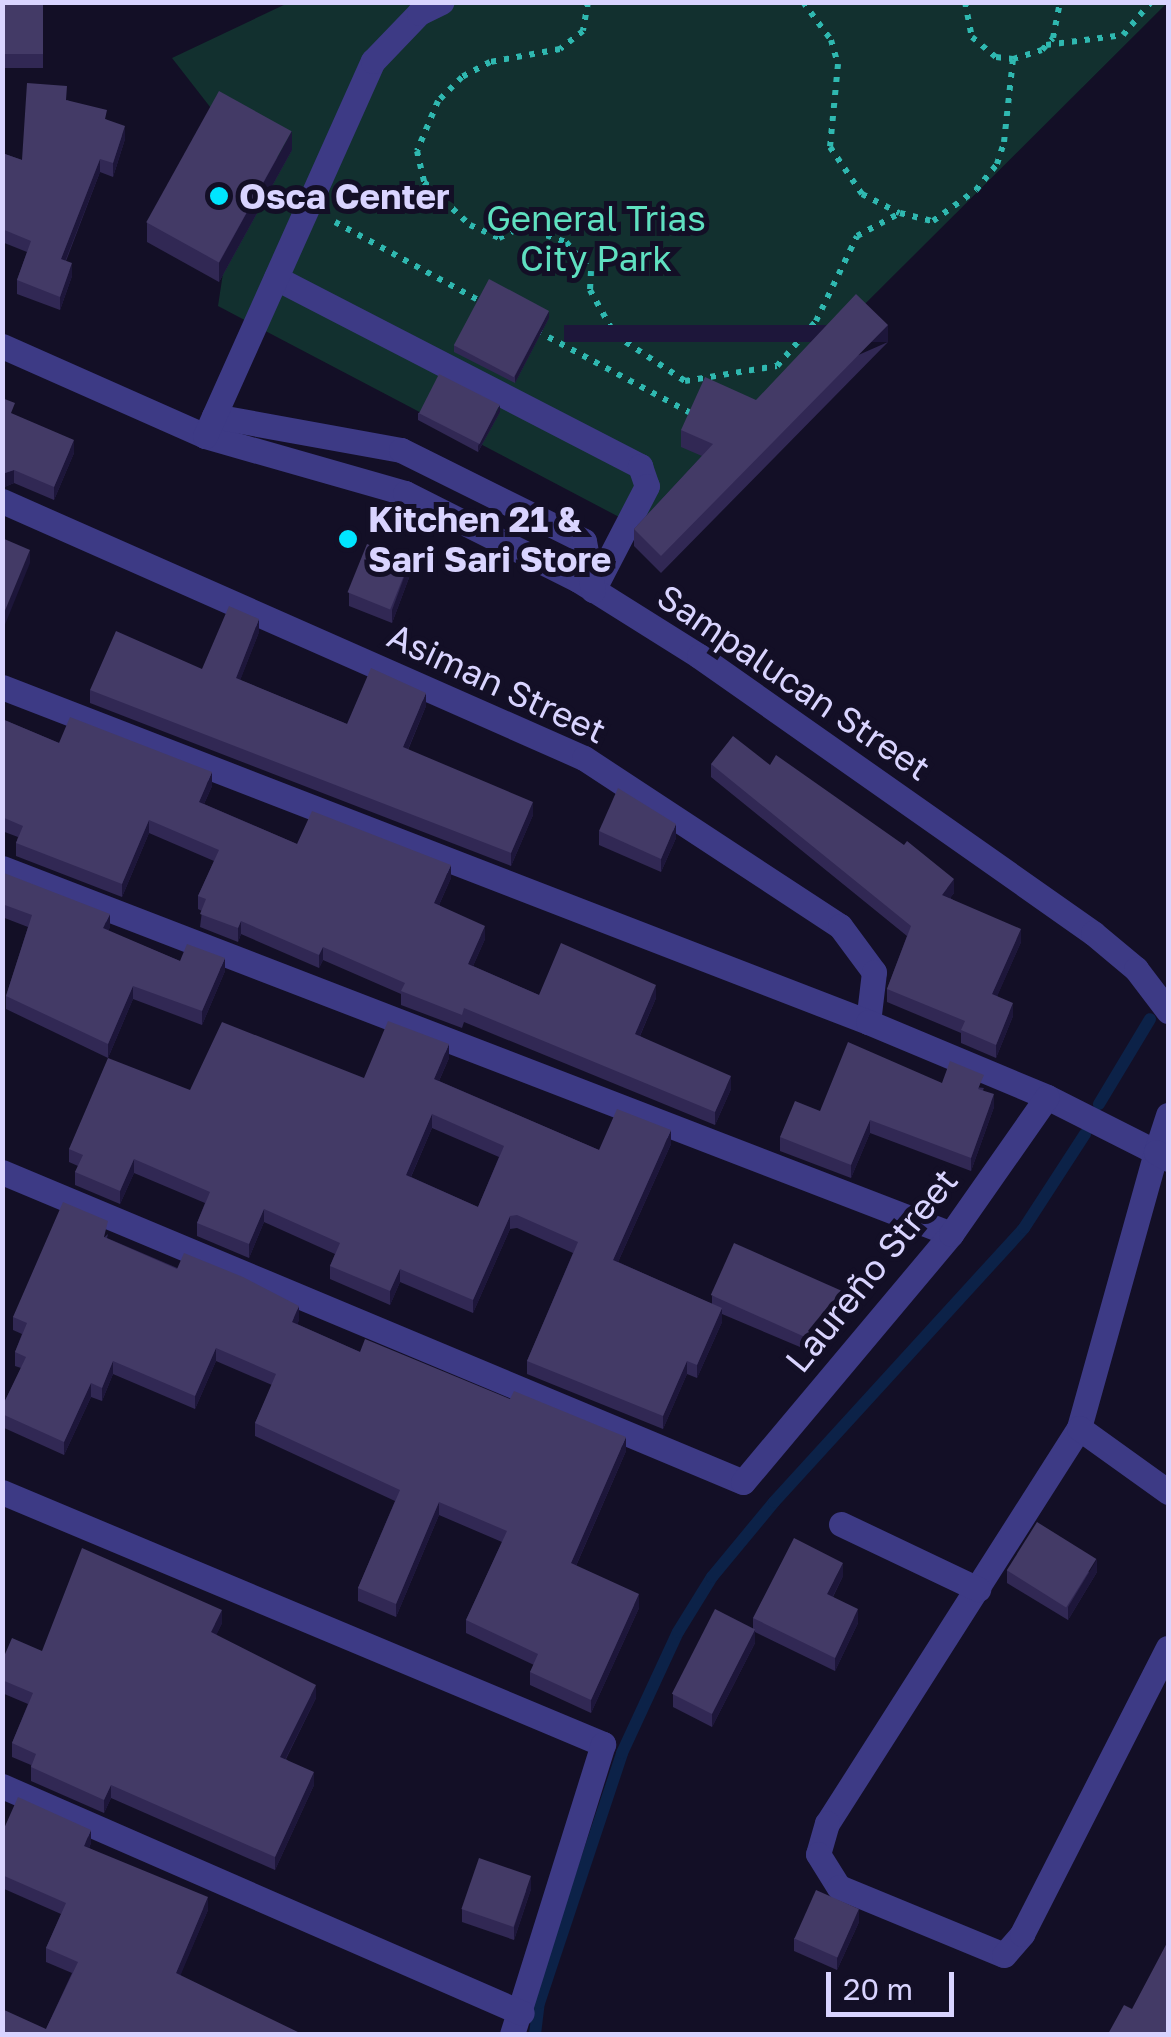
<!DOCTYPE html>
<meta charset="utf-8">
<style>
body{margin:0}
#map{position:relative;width:1171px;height:2037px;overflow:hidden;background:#130f26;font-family:"Golos Text",sans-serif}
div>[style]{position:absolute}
.green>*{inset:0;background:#12302f}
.stream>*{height:12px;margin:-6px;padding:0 6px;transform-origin:6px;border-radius:6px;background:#0c2248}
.path>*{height:6px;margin-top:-3px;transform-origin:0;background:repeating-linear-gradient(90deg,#2fb8b0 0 5px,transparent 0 13px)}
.minor>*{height:25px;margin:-12.5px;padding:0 12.5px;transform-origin:12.5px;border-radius:12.5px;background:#3d3a85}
.wall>*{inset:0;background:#312854;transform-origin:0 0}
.shaded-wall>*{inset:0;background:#1d163a;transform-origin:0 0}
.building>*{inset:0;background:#433a66;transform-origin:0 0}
.dots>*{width:28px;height:28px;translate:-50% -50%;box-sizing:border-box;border:5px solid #130f26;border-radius:50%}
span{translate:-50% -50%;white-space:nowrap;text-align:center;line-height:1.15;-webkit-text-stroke:10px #130f26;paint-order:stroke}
.poi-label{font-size:35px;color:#d9d4ff;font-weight:700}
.left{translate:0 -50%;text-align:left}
.park-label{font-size:35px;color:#5fe0c0}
.street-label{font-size:35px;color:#d9d4ff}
.frame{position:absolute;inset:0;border:5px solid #d9d4ff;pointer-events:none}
.scale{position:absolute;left:826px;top:1972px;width:128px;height:45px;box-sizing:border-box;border:5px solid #d9d4ff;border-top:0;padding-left:12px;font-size:30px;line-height:35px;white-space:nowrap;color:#d9d4ff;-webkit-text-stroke:8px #130f26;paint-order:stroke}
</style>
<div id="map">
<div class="green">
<div style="clip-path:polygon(288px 3px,1167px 3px,640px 528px,218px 306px,242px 148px,172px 58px)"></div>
</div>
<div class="stream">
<div style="left:1099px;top:1104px;width:99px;rotate:-59deg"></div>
<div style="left:535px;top:2034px;width:31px;rotate:-83deg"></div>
<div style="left:539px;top:2003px;width:263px;rotate:-71.6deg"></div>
<div style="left:622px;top:1753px;width:133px;rotate:-65.2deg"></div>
<div style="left:678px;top:1632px;width:65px;rotate:-58.3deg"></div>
<div style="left:712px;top:1577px;width:97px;rotate:-50.4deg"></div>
<div style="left:774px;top:1502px;width:371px;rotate:-47.6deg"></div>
<div style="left:1024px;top:1228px;width:112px;rotate:-57deg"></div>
</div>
<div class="path">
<div style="left:588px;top:2px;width:29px;rotate:100deg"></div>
<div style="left:583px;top:31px;width:29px;rotate:142deg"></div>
<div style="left:560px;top:49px;width:71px;rotate:169.5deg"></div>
<div style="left:490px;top:62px;width:32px;rotate:152deg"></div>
<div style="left:462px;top:77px;width:34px;rotate:135deg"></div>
<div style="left:438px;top:101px;width:54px;rotate:112.8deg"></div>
<div style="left:417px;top:151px;width:32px;rotate:77deg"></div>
<div style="left:424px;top:182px;width:63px;rotate:43.1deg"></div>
<div style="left:470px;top:225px;width:32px;rotate:24deg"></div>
<div style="left:499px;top:238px;width:25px;rotate:-26deg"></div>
<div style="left:522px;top:227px;width:46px;rotate:18.8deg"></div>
<div style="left:566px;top:242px;width:38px;rotate:49deg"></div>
<div style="left:591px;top:271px;width:19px;rotate:93deg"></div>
<div style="left:590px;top:290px;width:51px;rotate:60.9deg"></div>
<div style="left:615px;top:335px;width:84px;rotate:33.3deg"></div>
<div style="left:685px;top:381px;width:93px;rotate:-9.3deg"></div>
<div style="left:777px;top:366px;width:60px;rotate:-49.1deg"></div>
<div style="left:816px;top:321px;width:94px;rotate:-64.2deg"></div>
<div style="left:857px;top:236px;width:49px;rotate:-28.1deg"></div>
<div style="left:900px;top:213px;width:34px;rotate:14deg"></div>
<div style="left:933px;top:221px;width:53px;rotate:-35.8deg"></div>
<div style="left:976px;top:190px;width:33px;rotate:-51deg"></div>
<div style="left:997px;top:164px;width:23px;rotate:-72deg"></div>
<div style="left:1004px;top:142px;width:83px;rotate:-83.8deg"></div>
<div style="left:803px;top:2px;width:47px;rotate:53.6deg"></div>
<div style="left:831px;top:40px;width:25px;rotate:74deg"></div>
<div style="left:838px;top:64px;width:83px;rotate:95.5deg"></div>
<div style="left:830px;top:147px;width:57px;rotate:55.8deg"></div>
<div style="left:862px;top:194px;width:42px;rotate:27.2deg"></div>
<div style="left:965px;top:2px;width:36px;rotate:79deg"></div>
<div style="left:972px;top:37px;width:31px;rotate:40deg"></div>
<div style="left:996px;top:57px;width:17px;rotate:7deg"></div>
<div style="left:1013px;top:59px;width:30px;rotate:-17deg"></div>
<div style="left:1042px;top:50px;width:16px;rotate:-47deg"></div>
<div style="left:1053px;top:38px;width:37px;rotate:-79deg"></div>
<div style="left:1046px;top:45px;width:78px;rotate:-7.4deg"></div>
<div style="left:1123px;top:35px;width:43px;rotate:-49.7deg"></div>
<div style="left:335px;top:222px;width:167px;rotate:28.6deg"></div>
<div style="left:537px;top:331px;width:178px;rotate:28.1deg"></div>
</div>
<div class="minor">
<div style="left:276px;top:278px;width:410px;rotate:27.3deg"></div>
<div style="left:640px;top:466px;width:21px;rotate:71deg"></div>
<div style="left:647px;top:486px;width:117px;rotate:117.4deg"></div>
<div style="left:2px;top:346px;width:222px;rotate:23.9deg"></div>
<div style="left:205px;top:436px;width:208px;rotate:15.9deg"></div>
<div style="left:405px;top:493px;width:194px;rotate:26.7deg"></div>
<div style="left:578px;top:580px;width:143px;rotate:32.1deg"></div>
<div style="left:699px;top:656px;width:482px;rotate:35.1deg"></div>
<div style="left:1093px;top:933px;width:56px;rotate:39.9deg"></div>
<div style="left:1136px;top:969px;width:53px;rotate:52.7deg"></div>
<div style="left:214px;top:416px;width:190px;rotate:10.3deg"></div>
<div style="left:401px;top:450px;width:204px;rotate:26.4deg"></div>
<div style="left:584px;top:541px;width:50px;rotate:79.6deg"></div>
<div style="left:205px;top:436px;width:411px;rotate:-65.9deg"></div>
<div style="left:373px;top:61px;width:66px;rotate:-46.2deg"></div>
<div style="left:419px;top:13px;width:25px;rotate:-26deg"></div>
<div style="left:2px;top:501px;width:636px;rotate:23.83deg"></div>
<div style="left:584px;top:758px;width:306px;rotate:33.3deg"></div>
<div style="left:840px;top:926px;width:57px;rotate:53.5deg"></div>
<div style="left:874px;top:972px;width:50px;rotate:96.8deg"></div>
<div style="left:2px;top:687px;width:929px;rotate:21.15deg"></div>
<div style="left:868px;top:1022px;width:194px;rotate:22.7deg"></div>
<div style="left:1047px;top:1097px;width:122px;rotate:26.8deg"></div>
<div style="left:1156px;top:1152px;width:287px;rotate:105.6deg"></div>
<div style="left:1079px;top:1428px;width:469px;rotate:122.5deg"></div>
<div style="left:827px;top:1823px;width:32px;rotate:106deg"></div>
<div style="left:818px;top:1854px;width:39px;rotate:58deg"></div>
<div style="left:839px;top:1887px;width:178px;rotate:22.4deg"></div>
<div style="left:1004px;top:1955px;width:28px;rotate:-49deg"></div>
<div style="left:1022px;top:1934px;width:321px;rotate:-63deg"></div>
<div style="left:2px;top:868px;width:1017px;rotate:21.09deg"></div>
<div style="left:1168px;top:1115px;width:39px;rotate:108deg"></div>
<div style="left:1156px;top:1152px;width:14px;rotate:30deg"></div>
<div style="left:2px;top:1172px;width:803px;rotate:22.7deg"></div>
<div style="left:743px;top:1482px;width:324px;rotate:-50deg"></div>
<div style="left:951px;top:1234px;width:167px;rotate:-55deg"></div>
<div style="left:1079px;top:1428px;width:110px;rotate:35.7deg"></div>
<div style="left:2px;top:1492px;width:652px;rotate:22.75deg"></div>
<div style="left:603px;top:1744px;width:304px;rotate:107.4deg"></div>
<div style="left:841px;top:1524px;width:152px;rotate:25.4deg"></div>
<div style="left:2px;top:1786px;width:567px;rotate:23.58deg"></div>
</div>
<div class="wall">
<div style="left:2px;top:2px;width:41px;height:66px"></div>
<div style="clip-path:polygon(67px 100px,107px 120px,125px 139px,113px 177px,100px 172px,66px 261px,72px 276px,60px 310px,17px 294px,17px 280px,27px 252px,2px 242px,2px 153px,22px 160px)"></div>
<div style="clip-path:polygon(292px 150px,219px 282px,147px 242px,147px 223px)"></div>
<div style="clip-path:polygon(549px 318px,515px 383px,454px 352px,454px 345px)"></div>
<div style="clip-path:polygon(888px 342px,661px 573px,634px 546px,634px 529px,702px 456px,681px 447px,681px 430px,756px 400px)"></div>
<div style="clip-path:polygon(500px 412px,478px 452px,418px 420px,418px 413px)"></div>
<div style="clip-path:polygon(15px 415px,74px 453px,54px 500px,14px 483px,2px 488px)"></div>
<div style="clip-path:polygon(410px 575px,392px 623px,349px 606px,349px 593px)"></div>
<div style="clip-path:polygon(259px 632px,240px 680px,347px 724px,426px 706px,408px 750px,533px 815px,511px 866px,90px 703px,90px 690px,202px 669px)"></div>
<div style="clip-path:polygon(2px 719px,59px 743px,212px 786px,204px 804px,297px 844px,451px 878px,439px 905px,485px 939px,473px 966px,539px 995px,656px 998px,640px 1036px,731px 1089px,715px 1125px,464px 1022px,462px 1028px,401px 1005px,401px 994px,323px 960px,319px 968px,241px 934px,238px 942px,200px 927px,202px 911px,198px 909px,198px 896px,214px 861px,149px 833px,122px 897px,16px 856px,16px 843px,18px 837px,2px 831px)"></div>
<div style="clip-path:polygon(711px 764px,770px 765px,954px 893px,950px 898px,1021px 942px,997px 996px,1013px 1016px,996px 1058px,961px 1043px,961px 1033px,887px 1002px,887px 989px,907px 936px,711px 777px)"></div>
<div style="clip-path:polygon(599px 831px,676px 838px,661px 872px,599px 845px)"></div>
<div style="clip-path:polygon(2px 878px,110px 927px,108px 931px,180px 961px,225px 971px,202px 1025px,133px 999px,108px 1058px,6px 1009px,6px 996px,28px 927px,2px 917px)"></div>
<div style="clip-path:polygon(evenodd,449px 1058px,439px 1081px,599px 1150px,671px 1144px,618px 1262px,712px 1304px,712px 1296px,841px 1303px,819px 1355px,722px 1314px,722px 1322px,697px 1378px,687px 1374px,663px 1429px,527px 1374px,527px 1361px,573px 1253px,517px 1228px,510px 1229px,473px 1313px,400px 1282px,390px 1305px,330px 1279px,330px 1266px,335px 1254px,264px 1222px,249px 1258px,197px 1236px,197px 1223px,205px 1203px,134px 1173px,120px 1204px,75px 1185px,75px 1172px,78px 1166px,69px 1162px,69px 1149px,190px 1090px,364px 1078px,449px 1058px,432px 1128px,499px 1157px,478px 1207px,411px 1177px,432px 1128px)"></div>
<div style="clip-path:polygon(942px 1083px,984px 1088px,983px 1090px,994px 1107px,971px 1171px,870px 1133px,851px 1178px,780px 1151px,780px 1137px,820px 1111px)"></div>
<div style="clip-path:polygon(108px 1234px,107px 1238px,299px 1320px,297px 1324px,360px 1352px,626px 1451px,576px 1566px,639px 1608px,591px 1713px,530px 1685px,530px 1672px,534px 1665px,466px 1633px,466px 1620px,502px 1542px,439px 1515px,396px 1617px,358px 1601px,358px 1588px,395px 1501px,255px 1436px,255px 1423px,272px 1385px,216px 1361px,195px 1409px,113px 1374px,102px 1401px,91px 1397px,64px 1455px,2px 1427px,2px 1407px,21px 1368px,15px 1366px,15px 1352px,22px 1334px,13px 1330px,13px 1317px)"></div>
<div style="clip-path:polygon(1007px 1570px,1097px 1572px,1068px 1620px,1007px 1583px)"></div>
<div style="clip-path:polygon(843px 1576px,833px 1597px,858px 1623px,835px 1671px,755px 1632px,755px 1643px,712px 1727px,673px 1707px,673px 1694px,753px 1629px,753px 1618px)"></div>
<div style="clip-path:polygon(222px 1623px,216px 1635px,316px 1698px,286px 1759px,314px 1785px,275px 1870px,111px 1798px,104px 1813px,31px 1781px,31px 1765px,12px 1757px,12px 1743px,28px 1704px,2px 1693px,2px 1661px,42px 1651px)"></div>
<div style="clip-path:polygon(2px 1833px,91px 1843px,89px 1848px,208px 1910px,180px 1975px,46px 2029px,72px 1973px,46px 1962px,46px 1948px,61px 1914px,2px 1888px)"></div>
<div style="clip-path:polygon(531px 1889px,514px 1940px,462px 1922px,462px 1909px)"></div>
<div style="clip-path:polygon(859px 1922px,837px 1970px,794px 1951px,794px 1938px)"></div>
</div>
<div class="shaded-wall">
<div style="clip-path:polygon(125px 126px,125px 139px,113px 177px,113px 163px)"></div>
<div style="clip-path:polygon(292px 131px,292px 150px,219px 282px,219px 263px)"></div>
<div style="clip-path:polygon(100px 159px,100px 172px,61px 272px,61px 259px)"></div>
<div style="clip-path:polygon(72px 263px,72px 276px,60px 310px,60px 297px)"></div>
<div style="clip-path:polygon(549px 311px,549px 318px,515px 383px,515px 376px)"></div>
<div style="left:888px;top:325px;width:17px;height:324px;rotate:90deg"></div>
<div style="clip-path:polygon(500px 405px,500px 412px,478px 452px,478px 446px)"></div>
<div style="clip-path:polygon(74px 440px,74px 453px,54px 500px,54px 487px)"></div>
<div style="clip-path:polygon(14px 470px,14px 483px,2px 488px,2px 474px)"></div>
<div style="clip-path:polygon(30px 550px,30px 563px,2px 632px,2px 618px)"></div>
<div style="clip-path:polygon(410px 561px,410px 575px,392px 623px,392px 610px)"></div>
<div style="clip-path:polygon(259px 619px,259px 632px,236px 691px,236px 678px)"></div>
<div style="clip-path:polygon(426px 693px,426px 706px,403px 761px,403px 747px)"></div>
<div style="clip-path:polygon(212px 772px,212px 786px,199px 815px,199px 802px)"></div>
<div style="clip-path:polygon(533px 802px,533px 815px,511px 866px,511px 853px)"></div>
<div style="clip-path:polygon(149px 820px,149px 833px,122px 897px,122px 884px)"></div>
<div style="clip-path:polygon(676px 824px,676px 838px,661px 872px,661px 859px)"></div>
<div style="clip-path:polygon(451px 865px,451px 878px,434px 916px,434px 903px)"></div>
<div style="clip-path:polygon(954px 879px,954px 893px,942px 908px,942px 895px)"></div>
<div style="clip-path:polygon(110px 914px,110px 927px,103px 942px,103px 928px)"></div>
<div style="clip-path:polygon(241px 921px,241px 934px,238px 942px,238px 928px)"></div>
<div style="clip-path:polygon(485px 926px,485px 939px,468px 977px,468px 964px)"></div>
<div style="clip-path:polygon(1021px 929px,1021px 942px,992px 1008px,992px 994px)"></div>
<div style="clip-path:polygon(323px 947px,323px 960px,319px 968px,319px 955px)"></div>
<div style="clip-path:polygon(225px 958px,225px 971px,202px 1025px,202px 1011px)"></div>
<div style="clip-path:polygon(656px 985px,656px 998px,635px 1047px,635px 1034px)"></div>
<div style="clip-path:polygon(133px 986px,133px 999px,108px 1058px,108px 1044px)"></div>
<div style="clip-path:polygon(1013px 1003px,1013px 1016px,996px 1058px,996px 1045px)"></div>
<div style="clip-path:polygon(449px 1044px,449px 1058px,434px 1092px,434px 1079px)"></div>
<div style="clip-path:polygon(731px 1076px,731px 1089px,715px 1125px,715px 1112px)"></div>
<div style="clip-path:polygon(994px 1094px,994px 1107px,971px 1171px,971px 1158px)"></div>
<div style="clip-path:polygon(432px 1114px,432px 1128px,406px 1188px,406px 1175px)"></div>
<div style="clip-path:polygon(870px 1120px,870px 1133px,851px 1178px,851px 1165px)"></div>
<div style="clip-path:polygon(671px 1130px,671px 1144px,613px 1273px,613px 1260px)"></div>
<div style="clip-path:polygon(134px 1159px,134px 1173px,120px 1204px,120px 1191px)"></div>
<div style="clip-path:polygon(264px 1209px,264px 1222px,249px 1258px,249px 1244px)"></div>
<div style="clip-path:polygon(510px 1216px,510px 1229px,473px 1313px,473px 1300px)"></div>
<div style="clip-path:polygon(400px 1269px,400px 1282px,390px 1305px,390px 1291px)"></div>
<div style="clip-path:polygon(841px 1290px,841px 1303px,819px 1355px,819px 1342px)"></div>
<div style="clip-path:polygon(299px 1306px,299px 1320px,292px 1336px,292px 1322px)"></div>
<div style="clip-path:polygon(722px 1308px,722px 1322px,697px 1378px,697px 1365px)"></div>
<div style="clip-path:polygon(216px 1348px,216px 1361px,195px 1409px,195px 1396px)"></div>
<div style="clip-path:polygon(113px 1361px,113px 1374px,102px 1401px,102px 1388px)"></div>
<div style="clip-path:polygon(687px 1361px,687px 1374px,663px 1429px,663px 1416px)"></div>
<div style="clip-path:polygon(91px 1383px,91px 1397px,64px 1455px,64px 1442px)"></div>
<div style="clip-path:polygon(626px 1437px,626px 1451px,571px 1577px,571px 1563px)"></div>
<div style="clip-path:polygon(439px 1502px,439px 1515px,396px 1617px,396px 1604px)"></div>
<div style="clip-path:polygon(1097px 1559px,1097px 1572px,1068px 1620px,1068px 1607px)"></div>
<div style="clip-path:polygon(843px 1563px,843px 1576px,827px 1608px,827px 1594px)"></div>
<div style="clip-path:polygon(639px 1594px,639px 1608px,591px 1713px,591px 1700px)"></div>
<div style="clip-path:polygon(858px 1609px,858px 1623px,835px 1671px,835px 1658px)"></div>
<div style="clip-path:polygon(222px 1610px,222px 1623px,211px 1646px,211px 1632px)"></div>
<div style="clip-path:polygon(755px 1629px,755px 1643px,712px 1727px,712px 1714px)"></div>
<div style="clip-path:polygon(316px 1685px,316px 1698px,280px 1770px,280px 1757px)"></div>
<div style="clip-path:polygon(314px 1772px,314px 1785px,275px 1870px,275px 1857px)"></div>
<div style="clip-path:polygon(111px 1785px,111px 1798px,104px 1813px,104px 1800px)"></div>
<div style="clip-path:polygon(91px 1830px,91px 1843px,84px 1859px,84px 1846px)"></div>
<div style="clip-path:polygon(531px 1876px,531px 1889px,514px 1940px,514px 1927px)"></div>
<div style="clip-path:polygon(208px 1897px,208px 1910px,176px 1986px,176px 1973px)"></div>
<div style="clip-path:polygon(859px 1909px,859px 1922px,837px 1970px,837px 1957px)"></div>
</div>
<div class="building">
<div style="left:2px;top:2px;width:41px;height:52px"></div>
<div style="clip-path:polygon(27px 83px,67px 86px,66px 100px,107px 110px,105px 119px,125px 126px,113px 163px,100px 159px,61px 259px,72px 263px,60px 297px,17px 280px,31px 241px,2px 229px,2px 153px,22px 160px)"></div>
<div style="left:219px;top:91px;width:83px;height:150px;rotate:29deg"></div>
<div style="left:489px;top:279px;width:68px;height:75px;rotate:28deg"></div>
<div style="clip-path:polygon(856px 294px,888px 325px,661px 556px,634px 529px,713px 444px,681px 430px,705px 377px,756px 400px)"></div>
<div style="left:439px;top:374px;width:68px;height:44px;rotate:27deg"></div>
<div style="clip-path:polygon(2px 398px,15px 403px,11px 413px,74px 440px,54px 487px,14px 470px,2px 474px)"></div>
<div style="clip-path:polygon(2px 538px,30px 550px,2px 618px)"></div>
<div style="left:367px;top:544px;width:46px;height:52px;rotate:22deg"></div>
<div style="clip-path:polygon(229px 606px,259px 619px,236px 678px,347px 724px,371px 668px,426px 693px,403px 747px,533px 802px,511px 853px,90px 690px,116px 631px,202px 669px)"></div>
<div style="clip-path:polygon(70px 717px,212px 772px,199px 802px,297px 844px,312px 811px,451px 865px,434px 903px,485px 926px,468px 964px,539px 995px,561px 943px,656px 985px,635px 1034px,731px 1076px,715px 1112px,464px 1008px,462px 1015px,401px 991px,405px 983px,323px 947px,319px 955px,241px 921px,238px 928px,200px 914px,206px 899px,198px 896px,219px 850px,149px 820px,122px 884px,16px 843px,23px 826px,2px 817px,2px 719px,59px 743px)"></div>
<div style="clip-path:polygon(733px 736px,770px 765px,776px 755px,904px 845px,907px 841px,954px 879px,942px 895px,1021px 929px,992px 994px,1013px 1003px,996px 1045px,961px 1030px,965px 1021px,887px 989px,911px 926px,711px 764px)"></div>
<div style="clip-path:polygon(618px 788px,676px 824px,661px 859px,599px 831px)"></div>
<div style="clip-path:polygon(4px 873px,110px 914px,103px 928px,180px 961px,187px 944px,225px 958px,202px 1011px,133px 986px,108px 1044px,6px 996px,32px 915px,2px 904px,2px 878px)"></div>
<div style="clip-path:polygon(evenodd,388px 1021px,449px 1044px,434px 1079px,599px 1150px,617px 1109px,671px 1130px,613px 1260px,722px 1308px,697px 1365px,687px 1361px,663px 1416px,527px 1361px,578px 1242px,517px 1215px,510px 1216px,473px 1300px,400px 1269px,390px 1291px,330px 1266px,340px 1243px,264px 1209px,249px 1244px,197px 1223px,210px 1192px,134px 1159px,120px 1191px,75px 1172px,83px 1155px,69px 1149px,108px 1058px,190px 1090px,222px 1022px,364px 1078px,388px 1021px,432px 1114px,504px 1146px,478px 1207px,406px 1175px,432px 1114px)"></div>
<div style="clip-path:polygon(848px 1042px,942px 1083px,950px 1061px,984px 1075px,978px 1089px,994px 1094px,971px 1158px,870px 1120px,851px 1165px,780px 1137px,795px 1101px,820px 1111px)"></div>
<div style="clip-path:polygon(63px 1202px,108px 1221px,104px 1237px,177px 1269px,184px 1253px,243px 1277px,299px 1306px,292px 1322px,360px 1352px,365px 1339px,510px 1399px,514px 1391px,626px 1437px,571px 1563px,639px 1594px,591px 1700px,530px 1672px,538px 1654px,466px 1620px,507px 1531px,439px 1502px,396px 1604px,358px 1588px,400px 1490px,255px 1423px,276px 1374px,216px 1348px,195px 1396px,113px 1361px,102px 1388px,91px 1383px,64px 1442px,2px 1414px,2px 1407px,26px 1357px,15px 1352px,27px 1323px,13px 1317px)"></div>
<div style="left:734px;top:1243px;width:117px;height:57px;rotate:24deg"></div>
<div style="left:1037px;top:1522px;width:70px;height:57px;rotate:32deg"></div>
<div style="clip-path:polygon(794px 1538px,843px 1563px,827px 1594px,858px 1609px,835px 1658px,753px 1618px)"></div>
<div style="clip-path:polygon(82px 1548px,222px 1610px,211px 1632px,316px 1685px,280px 1757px,314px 1772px,275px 1857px,111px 1785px,104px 1800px,31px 1767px,36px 1754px,12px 1743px,33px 1693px,2px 1680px,2px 1661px,12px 1638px,42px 1651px)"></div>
<div style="left:715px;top:1609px;width:45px;height:95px;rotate:27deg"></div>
<div style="clip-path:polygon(18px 1797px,91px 1830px,84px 1846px,208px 1897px,176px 1973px,300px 2033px,299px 2034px,2px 2034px,2px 2009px,46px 2029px,78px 1962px,46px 1948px,66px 1903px,2px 1875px,2px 1833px)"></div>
<div style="left:479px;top:1858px;width:55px;height:54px;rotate:19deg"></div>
<div style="left:816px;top:1890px;width:47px;height:53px;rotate:24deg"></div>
<div style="clip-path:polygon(1168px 1941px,1168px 2034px,1108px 2034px,1124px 2005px,1132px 2009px)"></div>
</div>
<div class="dots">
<div style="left:219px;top:196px;background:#00e5ff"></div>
<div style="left:348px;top:539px;background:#00e5ff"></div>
</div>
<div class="poi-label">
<span class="left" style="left:239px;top:196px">Osca Center</span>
<span class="left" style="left:368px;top:539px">Kitchen 21 &amp;<br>Sari Sari Store</span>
</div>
<div class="park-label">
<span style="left:596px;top:238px">General Trias<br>City Park</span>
</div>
<div class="street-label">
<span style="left:794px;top:682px;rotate:34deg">Sampalucan Street</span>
<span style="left:497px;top:683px;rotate:25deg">Asiman Street</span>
<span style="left:871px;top:1270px;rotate:-51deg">Laureño Street</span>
</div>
<div class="frame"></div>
<div class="scale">20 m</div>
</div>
